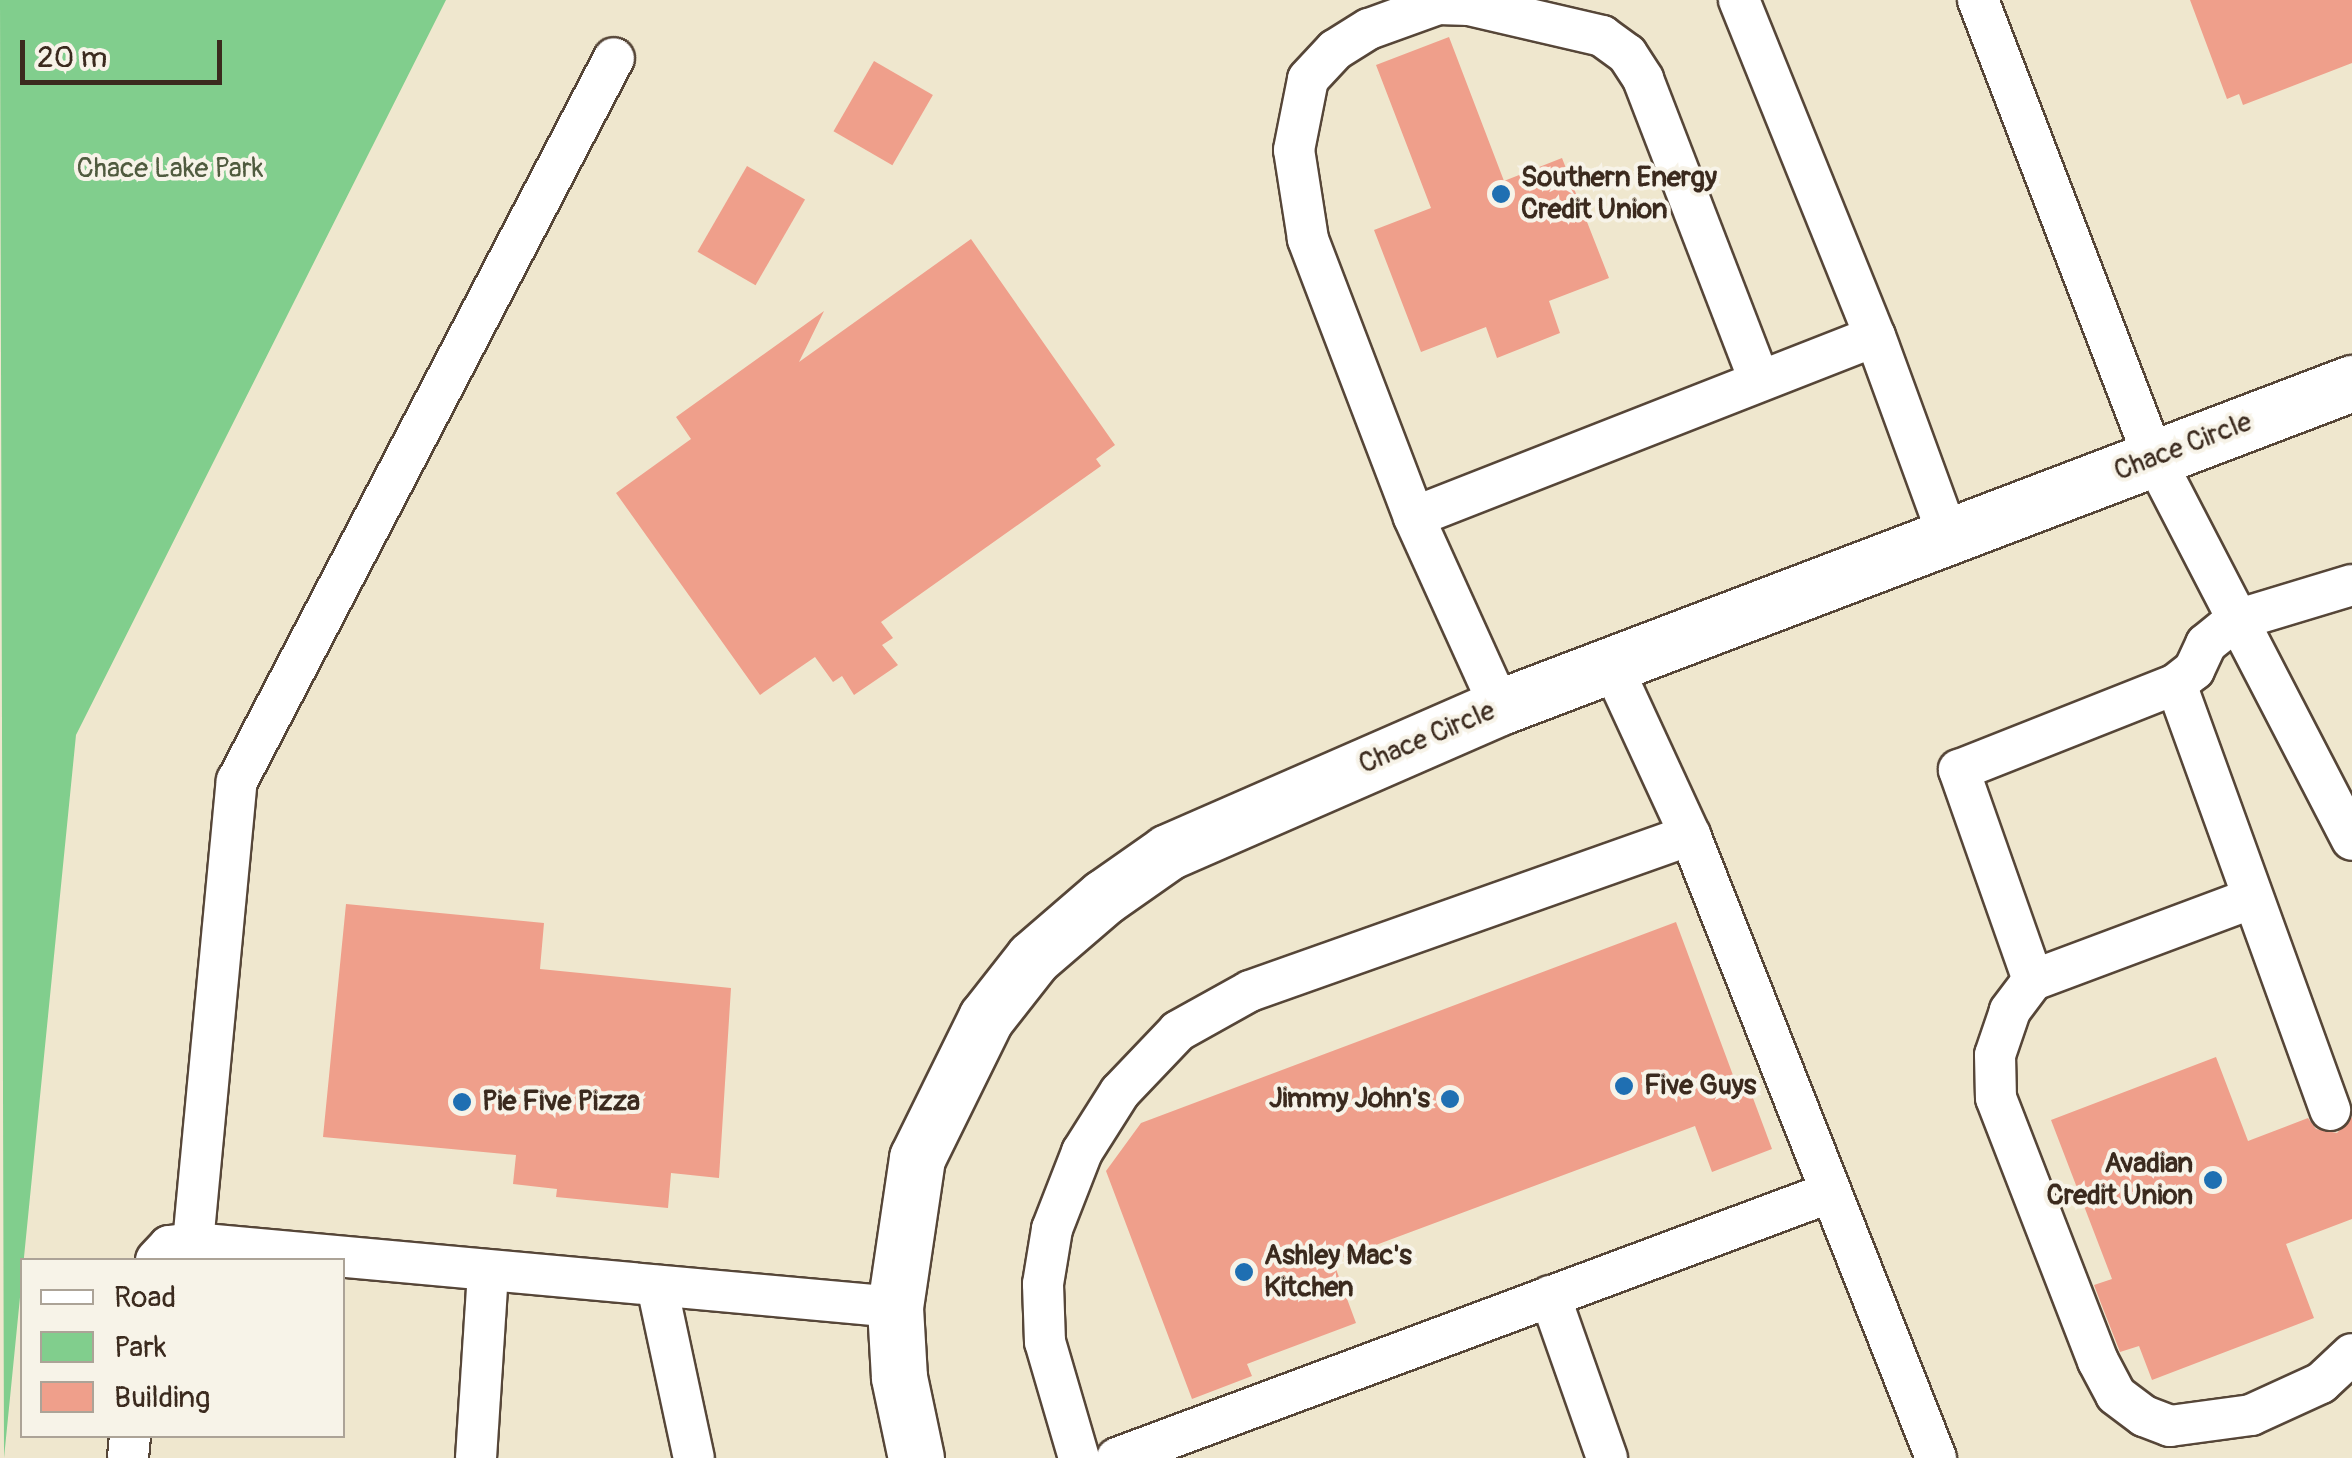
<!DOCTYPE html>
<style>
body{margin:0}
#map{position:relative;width:2352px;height:1458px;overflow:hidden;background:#efe7ce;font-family:Pangolin,sans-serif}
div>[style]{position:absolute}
.green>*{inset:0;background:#81ce8d}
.building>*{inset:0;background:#ef9f8b;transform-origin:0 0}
.roads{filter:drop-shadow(2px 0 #564638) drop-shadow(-2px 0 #564638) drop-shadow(0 2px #564638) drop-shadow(0 -2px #564638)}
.service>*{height:40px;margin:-20px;padding:0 20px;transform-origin:20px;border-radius:20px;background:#fff}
.minor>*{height:55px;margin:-27.5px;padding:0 27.5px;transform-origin:27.5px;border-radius:27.5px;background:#fff}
.dots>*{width:28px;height:28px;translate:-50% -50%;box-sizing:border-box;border:5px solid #f7f3e8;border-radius:50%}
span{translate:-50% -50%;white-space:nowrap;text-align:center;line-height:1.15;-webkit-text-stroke:8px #f7f3e8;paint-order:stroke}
.park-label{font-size:28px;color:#505b3f}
.poi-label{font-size:28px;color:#3b2a1e;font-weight:700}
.left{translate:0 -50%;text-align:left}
.right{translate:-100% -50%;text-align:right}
.street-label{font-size:28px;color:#3b2a1e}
.legend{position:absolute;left:20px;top:1258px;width:325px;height:180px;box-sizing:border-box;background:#f7f3e8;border:2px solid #aca397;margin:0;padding:12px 18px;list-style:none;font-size:30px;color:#3b2a1e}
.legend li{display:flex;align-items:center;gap:20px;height:50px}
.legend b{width:50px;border:2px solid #aca397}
.scale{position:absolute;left:20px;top:40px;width:202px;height:45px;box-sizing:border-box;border:5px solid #3b2a1e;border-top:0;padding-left:12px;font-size:30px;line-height:35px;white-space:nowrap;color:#3b2a1e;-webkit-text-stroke:8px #f7f3e8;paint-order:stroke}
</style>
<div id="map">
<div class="green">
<div style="clip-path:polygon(0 0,446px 0,76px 735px,4px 1458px)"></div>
</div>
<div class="building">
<div style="clip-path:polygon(2190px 0,2352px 0,2352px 63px,2243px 105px,2239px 94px,2227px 99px)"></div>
<div style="clip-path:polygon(1449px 37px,1504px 181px,1562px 158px,1609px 278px,1549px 301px,1560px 333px,1497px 358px,1486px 327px,1421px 352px,1374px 230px,1431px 208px,1376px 65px)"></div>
<div style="left:874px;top:61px;width:68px;height:81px;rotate:30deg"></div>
<div style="left:747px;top:166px;width:67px;height:99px;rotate:30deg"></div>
<div style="clip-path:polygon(971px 239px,1115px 445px,1096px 459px,1101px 466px,881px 622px,893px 638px,882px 645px,898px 665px,854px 695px,842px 676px,833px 682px,815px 657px,760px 695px,616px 493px,691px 439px,676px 417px,824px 311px,799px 362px)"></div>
<div style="clip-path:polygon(346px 904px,544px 923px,540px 969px,731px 988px,719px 1178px,671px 1173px,668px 1208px,556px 1197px,557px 1189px,513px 1184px,516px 1155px,323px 1137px)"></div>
<div style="clip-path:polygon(1676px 922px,1740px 1094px,1750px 1090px,1772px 1149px,1712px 1172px,1695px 1126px,1333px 1261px,1356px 1323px,1247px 1364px,1252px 1376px,1192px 1399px,1106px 1171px,1141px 1123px)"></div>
<div style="clip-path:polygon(2216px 1057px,2248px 1141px,2308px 1118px,2316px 1129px,2337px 1133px,2352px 1117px,2352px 1219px,2286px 1244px,2314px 1318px,2152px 1380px,2139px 1346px,2120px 1352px,2102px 1306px,2094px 1285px,2112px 1279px,2051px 1120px)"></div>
</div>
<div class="roads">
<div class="service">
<div style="left:1739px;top:0;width:362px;rotate:68deg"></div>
<div style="left:1978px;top:0;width:491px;rotate:69deg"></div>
<div style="left:2154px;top:458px;width:430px;rotate:62.6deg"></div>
<div style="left:1414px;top:517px;width:495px;rotate:-21.4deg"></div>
<div style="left:1875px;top:336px;width:213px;rotate:69.9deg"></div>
<div style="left:1611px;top:664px;width:188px;rotate:65.2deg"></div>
<div style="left:1690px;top:835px;width:670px;rotate:68.45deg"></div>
<div style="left:2176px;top:684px;width:453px;rotate:70.1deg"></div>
<div style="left:1500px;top:707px;width:209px;rotate:-114.4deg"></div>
<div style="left:1414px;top:517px;width:298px;rotate:-110.9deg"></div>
<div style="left:1308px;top:239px;width:90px;rotate:-98.9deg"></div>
<div style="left:1294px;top:150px;width:72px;rotate:-78.8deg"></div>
<div style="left:1308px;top:79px;width:40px;rotate:-47deg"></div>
<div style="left:1335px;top:50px;width:40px;rotate:-32deg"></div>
<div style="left:1369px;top:29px;width:73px;rotate:-19.9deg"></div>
<div style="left:1438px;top:4px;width:31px;rotate:2deg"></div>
<div style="left:1469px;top:5px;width:137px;rotate:13.1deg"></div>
<div style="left:1602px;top:36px;width:31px;rotate:36deg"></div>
<div style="left:1627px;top:54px;width:30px;rotate:57deg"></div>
<div style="left:1643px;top:79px;width:322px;rotate:68.9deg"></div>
<div style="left:2250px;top:899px;width:232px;rotate:159.5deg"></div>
<div style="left:2033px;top:980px;width:39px;rotate:127deg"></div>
<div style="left:2010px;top:1011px;width:46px;rotate:108.8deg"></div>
<div style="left:1995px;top:1055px;width:43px;rotate:88.7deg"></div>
<div style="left:1996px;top:1098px;width:282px;rotate:68.8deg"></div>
<div style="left:2098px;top:1361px;width:38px;rotate:62deg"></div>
<div style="left:2116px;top:1395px;width:35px;rotate:37deg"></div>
<div style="left:2144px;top:1416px;width:28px;rotate:21deg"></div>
<div style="left:2170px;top:1426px;width:82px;rotate:-7.7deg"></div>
<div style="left:2251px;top:1415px;width:77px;rotate:-24.6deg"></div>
<div style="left:2321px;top:1383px;width:42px;rotate:-43.1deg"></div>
<div style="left:2033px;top:980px;width:223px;rotate:-109.4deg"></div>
<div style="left:1959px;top:770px;width:233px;rotate:-21.6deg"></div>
<div style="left:2176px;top:684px;width:23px;rotate:-38deg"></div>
<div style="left:2194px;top:670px;width:29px;rotate:-65deg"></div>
<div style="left:2206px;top:644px;width:38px;rotate:-39deg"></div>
<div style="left:2236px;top:620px;width:121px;rotate:-16.8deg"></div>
<div style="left:193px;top:1243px;width:464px;rotate:-84.6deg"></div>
<div style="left:237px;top:781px;width:815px;rotate:-62.46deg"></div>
<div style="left:156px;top:1260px;width:19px;rotate:-47deg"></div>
<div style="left:169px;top:1246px;width:24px;rotate:-7deg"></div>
<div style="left:193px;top:1243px;width:705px;rotate:5.21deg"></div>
<div style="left:657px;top:1286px;width:176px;rotate:77.9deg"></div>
<div style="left:1550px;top:1296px;width:172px;rotate:70.6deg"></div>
<div style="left:128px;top:1458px;width:22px;rotate:-85deg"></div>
<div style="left:476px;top:1458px;width:187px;rotate:-86.3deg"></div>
<div style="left:1079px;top:1458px;width:121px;rotate:-106.3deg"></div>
<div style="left:1045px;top:1342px;width:58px;rotate:-92deg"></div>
<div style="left:1043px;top:1284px;width:56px;rotate:-80.7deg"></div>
<div style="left:1052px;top:1229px;width:83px;rotate:-68.7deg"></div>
<div style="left:1082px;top:1152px;width:71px;rotate:-57.7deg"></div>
<div style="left:1120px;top:1092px;width:84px;rotate:-46.4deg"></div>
<div style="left:1178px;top:1031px;width:82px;rotate:-29.1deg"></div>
<div style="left:1250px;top:991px;width:467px;rotate:-19.5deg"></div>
<div style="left:1117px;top:1458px;width:762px;rotate:-20.43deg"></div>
</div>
<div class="minor">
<div style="left:916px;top:1458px;width:83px;rotate:-101.9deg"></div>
<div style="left:899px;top:1377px;width:70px;rotate:-93.3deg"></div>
<div style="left:895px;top:1307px;width:151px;rotate:-81.6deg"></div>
<div style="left:917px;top:1158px;width:156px;rotate:-63.8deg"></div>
<div style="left:986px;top:1018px;width:76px;rotate:-51.9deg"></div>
<div style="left:1033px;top:958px;width:94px;rotate:-40.7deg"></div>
<div style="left:1104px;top:897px;width:78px;rotate:-35.1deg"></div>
<div style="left:1168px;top:852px;width:362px;rotate:-23.6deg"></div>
<div style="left:1500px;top:707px;width:912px;rotate:-20.82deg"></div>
</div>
</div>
<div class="dots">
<div style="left:1501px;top:194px;background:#1f6fb2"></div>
<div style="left:1624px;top:1086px;background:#1f6fb2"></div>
<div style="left:1450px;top:1099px;background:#1f6fb2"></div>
<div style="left:462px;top:1102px;background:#1f6fb2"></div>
<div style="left:2213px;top:1180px;background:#1f6fb2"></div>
<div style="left:1244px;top:1272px;background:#1f6fb2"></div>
</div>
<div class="park-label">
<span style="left:170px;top:169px">Chace Lake Park</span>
</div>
<div class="poi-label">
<span class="left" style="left:1521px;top:194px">Southern Energy<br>Credit Union</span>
<span class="left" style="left:1644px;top:1086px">Five Guys</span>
<span class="right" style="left:1430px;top:1099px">Jimmy John's</span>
<span class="left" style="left:482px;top:1102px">Pie Five Pizza</span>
<span class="right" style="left:2193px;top:1180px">Avadian<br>Credit Union</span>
<span class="left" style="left:1264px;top:1272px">Ashley Mac's<br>Kitchen</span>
</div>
<div class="street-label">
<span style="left:2183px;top:447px;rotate:-21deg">Chace Circle</span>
<span style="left:1427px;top:738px;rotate:-23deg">Chace Circle</span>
</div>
<ul class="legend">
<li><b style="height:12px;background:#fff"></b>Road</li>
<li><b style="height:28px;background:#81ce8d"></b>Park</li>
<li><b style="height:28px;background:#ef9f8b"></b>Building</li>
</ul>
<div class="scale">20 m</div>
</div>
